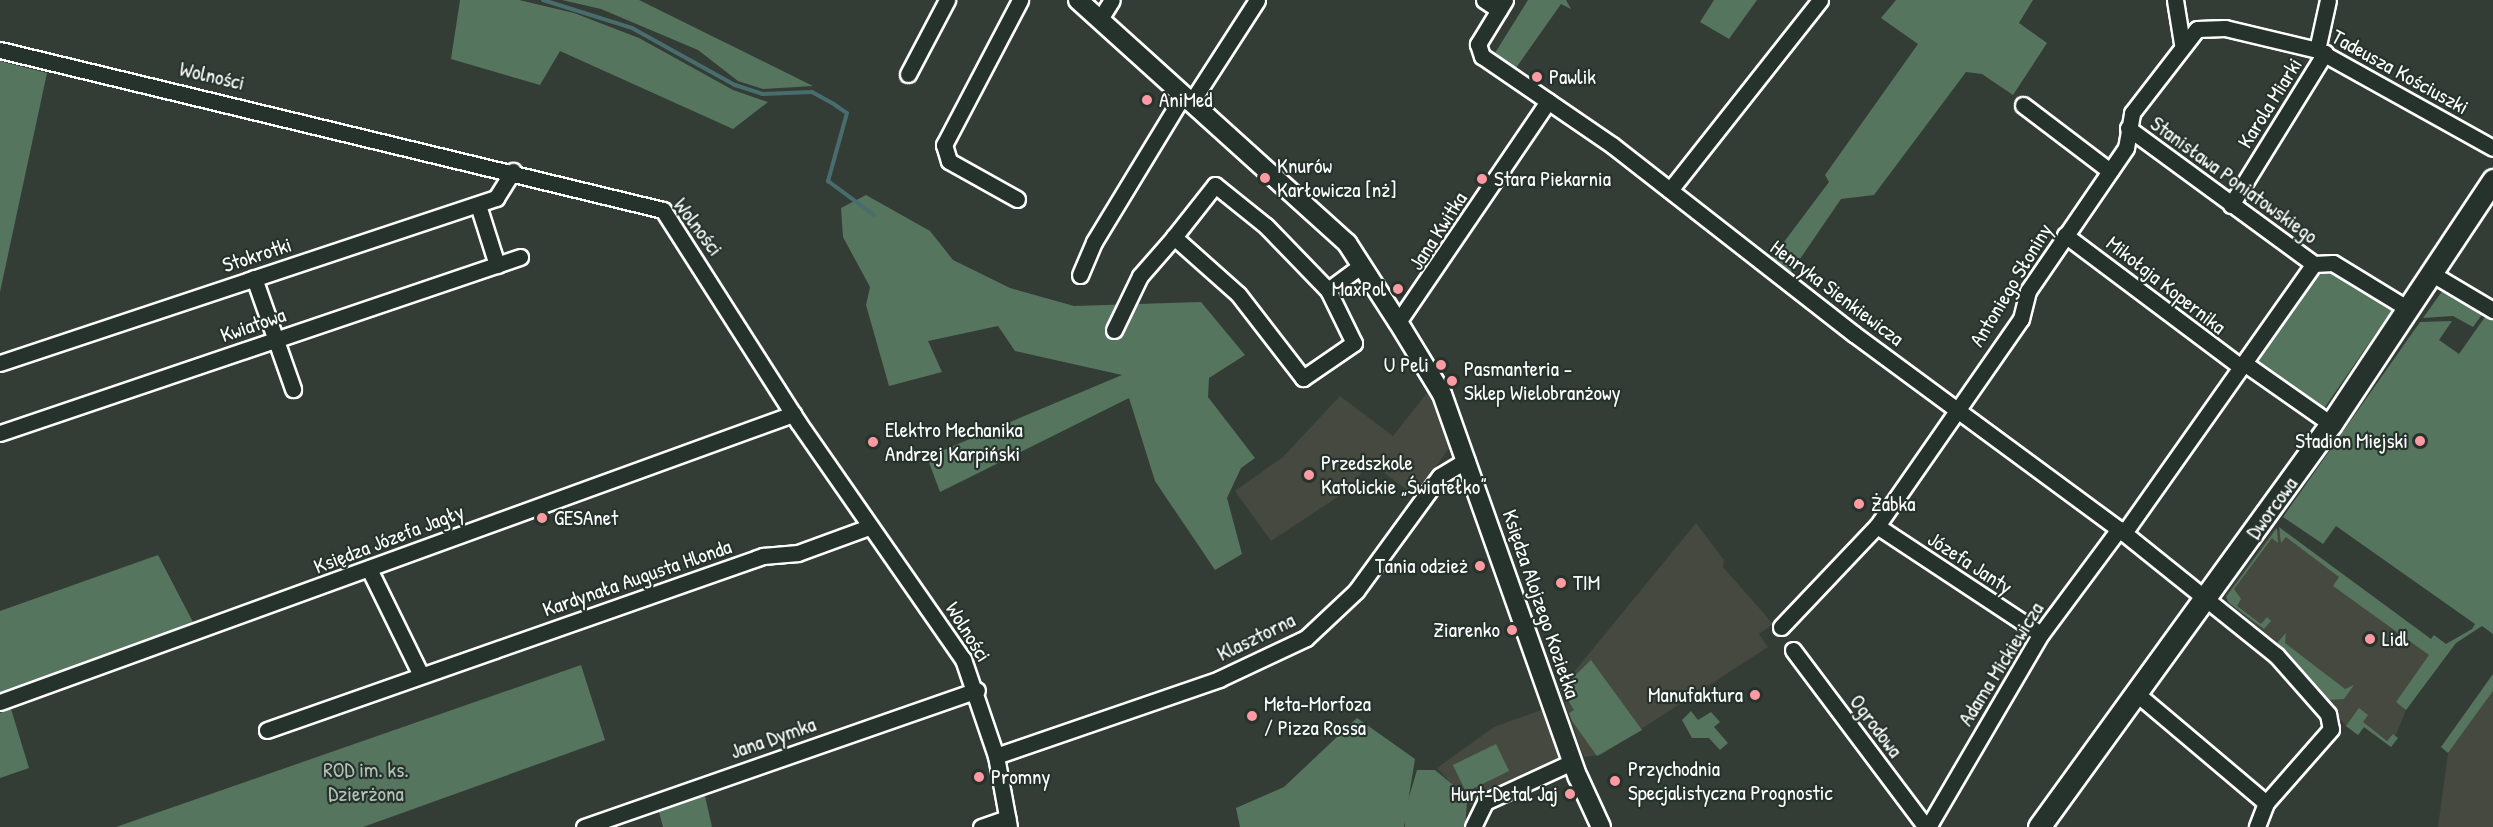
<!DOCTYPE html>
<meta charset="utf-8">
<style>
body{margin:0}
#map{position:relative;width:2493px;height:827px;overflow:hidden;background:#343d35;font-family:"Patrick Hand",sans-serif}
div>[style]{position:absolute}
.built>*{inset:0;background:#45493f}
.green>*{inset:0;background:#56755e;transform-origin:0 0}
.stream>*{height:4px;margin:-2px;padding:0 2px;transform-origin:2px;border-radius:2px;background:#496d6e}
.roads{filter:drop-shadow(2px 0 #fff) drop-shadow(-2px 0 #fff) drop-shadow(0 2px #fff) drop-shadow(0 -2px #fff)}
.minor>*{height:15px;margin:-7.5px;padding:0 7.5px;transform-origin:7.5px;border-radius:7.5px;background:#26332d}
.tertiary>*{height:18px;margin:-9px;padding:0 9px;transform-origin:9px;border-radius:9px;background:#26332d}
.secondary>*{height:21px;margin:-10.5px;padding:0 10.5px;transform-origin:10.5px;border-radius:10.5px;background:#26332d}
.dots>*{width:16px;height:16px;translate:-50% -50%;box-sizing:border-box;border:3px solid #26332d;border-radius:50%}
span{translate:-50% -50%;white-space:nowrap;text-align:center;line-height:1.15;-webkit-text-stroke:4.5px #26332d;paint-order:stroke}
.street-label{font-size:21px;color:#fff}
.poi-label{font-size:21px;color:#fff}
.left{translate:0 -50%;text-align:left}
.right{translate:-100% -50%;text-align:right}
.park-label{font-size:21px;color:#b3c1b7}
</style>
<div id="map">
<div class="built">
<div style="clip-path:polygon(1430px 389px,1450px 447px,1415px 496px,1371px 463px,1342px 494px,1271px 541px,1235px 491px,1283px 457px,1340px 396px,1393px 436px)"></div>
<div style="clip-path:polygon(1696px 523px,1724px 560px,1723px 567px,1773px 624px,1759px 634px,1768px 647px,1601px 755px,1584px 757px,1560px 689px)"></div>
<div style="clip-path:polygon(2275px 528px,2446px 655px,2406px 710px,2391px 747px,2364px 727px,2358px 735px,2346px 726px,2277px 643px,2227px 601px,2226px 595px)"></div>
<div style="clip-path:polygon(2493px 691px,2493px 827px,2438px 827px,2448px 753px)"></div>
<div style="clip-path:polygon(1544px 709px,1561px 759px,1471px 805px,1437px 768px,1494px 727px)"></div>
</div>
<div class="green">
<div style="clip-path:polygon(460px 0,519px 0,574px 13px,639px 38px,733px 90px,768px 102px,733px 129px,560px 51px,540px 85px,451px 59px)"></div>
<div style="clip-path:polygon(562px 0,639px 0,813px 86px,763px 89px,738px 81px,698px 50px,601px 9px)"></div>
<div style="clip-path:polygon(1528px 0,1566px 0,1571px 9px,1561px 4px,1516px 68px,1495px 53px)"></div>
<div style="clip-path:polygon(1714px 0,1757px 0,1729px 39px,1700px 22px)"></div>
<div style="clip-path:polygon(1896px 0,2033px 0,2019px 23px,2047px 43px,2013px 95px,1982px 74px,1966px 72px,1874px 195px,1841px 199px,1791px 272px,1772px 258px,1829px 182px,1825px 175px,1918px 44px,1881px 18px)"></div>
<div style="clip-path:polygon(0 61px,47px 73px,0 292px)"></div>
<div style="clip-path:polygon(866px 195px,930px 231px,953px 260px,1010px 288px,1074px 306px,1201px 302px,1245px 355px,1209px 378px,1208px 397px,1255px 458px,1241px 468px,1227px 498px,1242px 554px,1215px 570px,1155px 481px,1129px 398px,940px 492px,927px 457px,1122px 375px,1015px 351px,998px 326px,928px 341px,942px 372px,889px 386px,866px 305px,870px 287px,843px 237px,841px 208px)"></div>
<div style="clip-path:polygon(2333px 269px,2394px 307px,2323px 410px,2257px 363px,2257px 355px,2317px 271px)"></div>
<div style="clip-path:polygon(2443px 290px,2484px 312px,2473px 327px,2453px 316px,2423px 318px)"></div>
<div style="clip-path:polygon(2487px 314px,2493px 317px,2493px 634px,2482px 626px,2456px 643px,2406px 710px,2396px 702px,2429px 655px,2333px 586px,2339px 577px,2286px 537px,2281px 543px,2279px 527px,2431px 639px,2434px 635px,2446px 644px,2472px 629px,2475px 624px,2336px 526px,2323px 544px,2283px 517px,2420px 322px,2452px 321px,2439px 340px,2459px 354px)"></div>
<div style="clip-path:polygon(2277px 528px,2278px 543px,2272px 538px,2234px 589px,2241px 599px,2237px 606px,2261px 624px,2267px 617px,2271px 621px,2264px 629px,2229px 603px,2226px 597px)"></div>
<div style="clip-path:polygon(158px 555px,194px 624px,0 693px,0 611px)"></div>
<div style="clip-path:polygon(2286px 633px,2285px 643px,2345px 689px,2354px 685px,2344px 699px,2328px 700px,2277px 643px)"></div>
<div style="clip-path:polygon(1591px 660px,1642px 730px,1597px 756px,1572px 721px,1569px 713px,1574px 710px,1561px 689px)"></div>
<div style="clip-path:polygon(581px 665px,605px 740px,363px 827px,116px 827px)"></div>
<div style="clip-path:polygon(2493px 674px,2493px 691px,2448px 753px,2441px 747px)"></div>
<div style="clip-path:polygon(2359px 708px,2368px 715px,2363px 722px,2387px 741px,2393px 734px,2398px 738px,2391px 747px,2364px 727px,2358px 735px,2346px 726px)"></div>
<div style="clip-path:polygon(11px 709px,29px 768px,0 778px,0 713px)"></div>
<div style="clip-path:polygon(1691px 711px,1698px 720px,1711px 712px,1720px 722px,1714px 727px,1728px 743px,1720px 750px,1709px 738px,1692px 738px,1682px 720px)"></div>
<div style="clip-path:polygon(1357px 718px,1415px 759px,1404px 827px,1240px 827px,1236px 808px,1284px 787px)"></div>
<div style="left:1496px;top:744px;width:30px;height:48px;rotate:64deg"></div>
<div style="clip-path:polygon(1417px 770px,1435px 770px,1458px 789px,1467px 802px,1465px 827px,1405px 827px,1404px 814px)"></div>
<div style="clip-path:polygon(705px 796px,712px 827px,663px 827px,659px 812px)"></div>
</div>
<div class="stream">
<div style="left:543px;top:0;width:93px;rotate:17.5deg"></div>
<div style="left:632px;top:28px;width:118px;rotate:29deg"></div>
<div style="left:735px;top:85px;width:28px;rotate:18deg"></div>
<div style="left:762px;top:94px;width:50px;rotate:-2.3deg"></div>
<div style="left:812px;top:92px;width:26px;rotate:29deg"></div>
<div style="left:835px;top:105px;width:14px;rotate:34deg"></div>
<div style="left:847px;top:113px;width:71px;rotate:105.6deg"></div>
<div style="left:828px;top:181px;width:57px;rotate:36.5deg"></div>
</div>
<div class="roads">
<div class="minor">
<div style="left:1484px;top:0;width:18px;rotate:34deg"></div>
<div style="left:1505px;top:0;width:52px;rotate:121.5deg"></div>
<div style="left:1478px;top:44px;width:13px;rotate:72deg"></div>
<div style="left:1482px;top:56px;width:158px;rotate:34.4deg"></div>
<div style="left:1612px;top:145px;width:307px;rotate:38deg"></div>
<div style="left:1854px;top:334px;width:335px;rotate:36.4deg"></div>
<div style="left:2124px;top:533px;width:195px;rotate:38.8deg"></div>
<div style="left:2276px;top:655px;width:79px;rotate:48.6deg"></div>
<div style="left:2328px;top:714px;width:15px;rotate:79deg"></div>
<div style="left:2331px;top:729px;width:98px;rotate:131.3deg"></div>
<div style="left:2266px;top:803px;width:26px;rotate:111deg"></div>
<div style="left:2175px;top:0;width:44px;rotate:80.8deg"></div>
<div style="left:1100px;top:19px;width:22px;rotate:-58deg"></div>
<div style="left:0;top:50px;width:682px;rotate:13.57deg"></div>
<div style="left:663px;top:210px;width:251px;rotate:57.5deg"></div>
<div style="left:798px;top:422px;width:289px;rotate:55.2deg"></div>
<div style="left:963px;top:659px;width:102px;rotate:71.2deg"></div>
<div style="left:996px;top:756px;width:72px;rotate:79.6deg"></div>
<div style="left:2317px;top:50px;width:51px;rotate:-77.6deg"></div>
<div style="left:908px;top:74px;width:84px;rotate:-62.2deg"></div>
<div style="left:1192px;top:101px;width:120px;rotate:-57.2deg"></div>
<div style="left:2023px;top:105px;width:109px;rotate:37.2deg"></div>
<div style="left:2128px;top:128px;width:230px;rotate:36.2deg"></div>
<div style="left:2314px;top:264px;width:19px;rotate:-3deg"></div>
<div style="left:2333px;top:263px;width:90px;rotate:31.4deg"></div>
<div style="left:1670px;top:190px;width:242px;rotate:-51.7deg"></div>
<div style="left:1017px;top:199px;width:78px;rotate:-150.8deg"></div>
<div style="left:949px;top:161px;width:17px;rotate:-107deg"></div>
<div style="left:944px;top:145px;width:164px;rotate:-62.3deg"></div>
<div style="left:478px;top:205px;width:63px;rotate:72.4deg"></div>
<div style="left:2231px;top:205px;width:179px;rotate:-58.3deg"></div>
<div style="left:2065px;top:235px;width:220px;rotate:36.9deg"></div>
<div style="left:1080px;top:275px;width:36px;rotate:-67deg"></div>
<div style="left:1094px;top:242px;width:173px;rotate:-58.7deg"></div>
<div style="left:2434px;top:275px;width:69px;rotate:30.7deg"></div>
<div style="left:254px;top:278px;width:118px;rotate:70.6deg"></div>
<div style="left:1328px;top:290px;width:59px;rotate:63.9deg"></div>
<div style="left:1354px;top:343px;width:62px;rotate:145.5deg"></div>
<div style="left:1303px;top:378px;width:106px;rotate:-127.7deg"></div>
<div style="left:1238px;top:294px;width:86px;rotate:-138.3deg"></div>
<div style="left:1174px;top:237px;width:66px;rotate:-51.7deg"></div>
<div style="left:1215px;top:185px;width:65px;rotate:38.8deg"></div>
<div style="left:1266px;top:226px;width:89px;rotate:45.9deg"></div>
<div style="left:1328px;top:290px;width:42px;rotate:-36.3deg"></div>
<div style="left:1398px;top:322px;width:267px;rotate:-55.8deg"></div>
<div style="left:1114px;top:330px;width:60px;rotate:-64.3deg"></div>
<div style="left:1140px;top:276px;width:52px;rotate:-48.9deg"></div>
<div style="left:0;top:363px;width:523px;rotate:-18.4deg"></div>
<div style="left:496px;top:198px;width:32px;rotate:-58deg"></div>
<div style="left:2244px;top:363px;width:106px;rotate:35deg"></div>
<div style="left:0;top:433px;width:549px;rotate:-18.7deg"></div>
<div style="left:1877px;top:526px;width:196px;rotate:33.4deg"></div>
<div style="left:2124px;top:533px;width:329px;rotate:-54.8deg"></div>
<div style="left:370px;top:571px;width:116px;rotate:63.9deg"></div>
<div style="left:1781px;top:627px;width:139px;rotate:-46.5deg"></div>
<div style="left:1877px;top:526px;width:252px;rotate:-55.2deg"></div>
<div style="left:2021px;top:319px;width:29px;rotate:-76deg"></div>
<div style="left:2028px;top:291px;width:173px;rotate:-55.6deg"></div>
<div style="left:2126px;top:148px;width:36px;rotate:-80deg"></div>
<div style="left:2132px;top:113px;width:106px;rotate:-52.3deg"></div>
<div style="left:2197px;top:29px;width:28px;rotate:-2deg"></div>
<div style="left:2225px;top:28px;width:95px;rotate:13.4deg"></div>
<div style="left:2317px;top:50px;width:201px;rotate:29.1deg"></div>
<div style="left:1793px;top:650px;width:221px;rotate:53.1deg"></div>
<div style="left:2137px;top:694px;width:169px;rotate:40.2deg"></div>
<div style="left:0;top:702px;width:844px;rotate:-19.96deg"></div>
<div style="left:267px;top:730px;width:526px;rotate:-19.33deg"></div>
<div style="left:763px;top:556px;width:35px;rotate:-5deg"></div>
<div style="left:798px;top:553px;width:76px;rotate:-20.1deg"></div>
<div style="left:996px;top:756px;width:236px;rotate:-19deg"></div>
<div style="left:1219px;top:679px;width:96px;rotate:-25.2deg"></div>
<div style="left:1306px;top:638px;width:69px;rotate:-43.2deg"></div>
<div style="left:1356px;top:591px;width:142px;rotate:-53.9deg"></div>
<div style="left:1440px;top:476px;width:31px;rotate:-31deg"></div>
<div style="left:584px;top:827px;width:416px;rotate:-19.2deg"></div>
<div style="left:981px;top:827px;width:28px;rotate:-19deg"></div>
<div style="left:1473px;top:827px;width:28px;rotate:-64deg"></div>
<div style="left:1485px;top:802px;width:96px;rotate:-24.7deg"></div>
<div style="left:1928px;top:827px;width:224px;rotate:-59.7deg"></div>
<div style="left:2041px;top:634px;width:131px;rotate:-53.4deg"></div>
</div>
<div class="tertiary">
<div style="left:1078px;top:0;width:363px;rotate:42.1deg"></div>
<div style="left:1347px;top:243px;width:94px;rotate:57.2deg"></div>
<div style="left:1398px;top:322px;width:84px;rotate:58.6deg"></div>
<div style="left:1442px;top:394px;width:406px;rotate:70.5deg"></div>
<div style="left:1578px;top:777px;width:55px;rotate:65.3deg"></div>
</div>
<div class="secondary">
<div style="left:2039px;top:827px;width:498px;rotate:-54.1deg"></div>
<div style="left:2331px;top:424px;width:293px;rotate:-56.4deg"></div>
</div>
</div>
<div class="dots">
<div style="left:1537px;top:77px;background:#ff9aa2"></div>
<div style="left:1147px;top:100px;background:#ff9aa2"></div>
<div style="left:1265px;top:178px;background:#ff9aa2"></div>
<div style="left:1482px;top:179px;background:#ff9aa2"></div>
<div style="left:1398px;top:289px;background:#ff9aa2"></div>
<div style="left:1441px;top:365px;background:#ff9aa2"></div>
<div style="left:1452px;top:381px;background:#ff9aa2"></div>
<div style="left:2420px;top:441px;background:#ff9aa2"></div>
<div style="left:873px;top:442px;background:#ff9aa2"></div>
<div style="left:1309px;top:475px;background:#ff9aa2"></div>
<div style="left:1859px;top:504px;background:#ff9aa2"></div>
<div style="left:542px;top:518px;background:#ff9aa2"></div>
<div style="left:1480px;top:566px;background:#ff9aa2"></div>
<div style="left:1561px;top:583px;background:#ff9aa2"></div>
<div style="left:1512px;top:630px;background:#ff9aa2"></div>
<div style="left:2370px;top:639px;background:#ff9aa2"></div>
<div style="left:1755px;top:695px;background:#ff9aa2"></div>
<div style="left:1252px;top:716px;background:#ff9aa2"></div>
<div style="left:979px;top:777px;background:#ff9aa2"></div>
<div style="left:1615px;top:781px;background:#ff9aa2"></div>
<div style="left:1570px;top:794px;background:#ff9aa2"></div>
</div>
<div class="street-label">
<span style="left:2400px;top:72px;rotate:29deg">Tadeusza Kościuszki</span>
<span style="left:212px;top:76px;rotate:13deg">Wolności</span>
<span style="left:2270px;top:103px;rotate:-58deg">Karola Miarki</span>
<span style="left:2234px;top:180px;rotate:36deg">Stanisława Poniatowskiego</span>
<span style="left:698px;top:227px;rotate:53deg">Wolności</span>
<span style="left:1438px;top:231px;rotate:-57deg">Jana Kwitka</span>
<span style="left:257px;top:255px;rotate:-18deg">Stokrotki</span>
<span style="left:2011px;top:285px;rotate:-59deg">Antoniego Słoniny</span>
<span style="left:2166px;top:285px;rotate:38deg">Mikołaja Kopernika</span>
<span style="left:1837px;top:293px;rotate:37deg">Henryka Sienkiewicza</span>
<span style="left:253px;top:325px;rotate:-19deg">Kwiatowa</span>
<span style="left:2272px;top:508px;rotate:-54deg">Dworcowa</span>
<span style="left:389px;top:539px;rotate:-21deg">Księdza Józefa Jagły</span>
<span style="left:1970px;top:563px;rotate:33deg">Józefa Janty</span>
<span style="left:637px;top:578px;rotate:-19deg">Kardynała Augusta Hlonda</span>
<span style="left:1541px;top:604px;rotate:71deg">Księdza Alojzego Koziełka</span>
<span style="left:968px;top:632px;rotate:58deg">Wolności</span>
<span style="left:1256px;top:637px;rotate:-26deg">Klasztorna</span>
<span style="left:2001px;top:664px;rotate:-58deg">Adama Mickiewicza</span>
<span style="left:1876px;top:726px;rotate:53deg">Ogrodowa</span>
<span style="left:773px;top:738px;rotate:-19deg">Jana Dymka</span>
</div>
<div class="poi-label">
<span class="left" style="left:1549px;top:77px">Pawlik</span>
<span class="left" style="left:1159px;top:100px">AniMed</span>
<span class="left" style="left:1277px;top:178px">Knurów<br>Karłowicza [nż]</span>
<span class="left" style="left:1494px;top:179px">Stara Piekarnia</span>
<span class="right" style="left:1386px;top:289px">MaxPol</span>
<span class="right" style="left:1429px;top:365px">U Peli</span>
<span class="left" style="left:1464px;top:381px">Pasmanteria -<br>Sklep Wielobranżowy</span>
<span class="left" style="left:885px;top:442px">Elektro Mechanika<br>Andrzej Karpiński</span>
<span class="right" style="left:2408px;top:441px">Stadion Miejski</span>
<span class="left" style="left:1321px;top:475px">Przedszkole<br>Katolickie „Światełko”</span>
<span class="left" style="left:1871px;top:504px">Żabka</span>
<span class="left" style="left:554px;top:518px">GESAnet</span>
<span class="right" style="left:1468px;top:566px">Tania odzież</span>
<span class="left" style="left:1573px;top:583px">TIM</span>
<span class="right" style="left:1500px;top:630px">Ziarenko</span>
<span class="left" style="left:2382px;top:639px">Lidl</span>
<span class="right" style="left:1743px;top:695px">Manufaktura</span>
<span class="left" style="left:1264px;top:716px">Meta-Morfoza<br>/ Pizza Rossa</span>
<span class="left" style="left:1628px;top:781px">Przychodnia<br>Specjalistyczna Prognostic</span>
<span class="left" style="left:991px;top:777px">Promny</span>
<span class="right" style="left:1558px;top:794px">Hurt-Detal Jaj</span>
</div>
<div class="park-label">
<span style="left:366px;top:782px">ROD im. ks.<br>Dzierżona</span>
</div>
</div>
